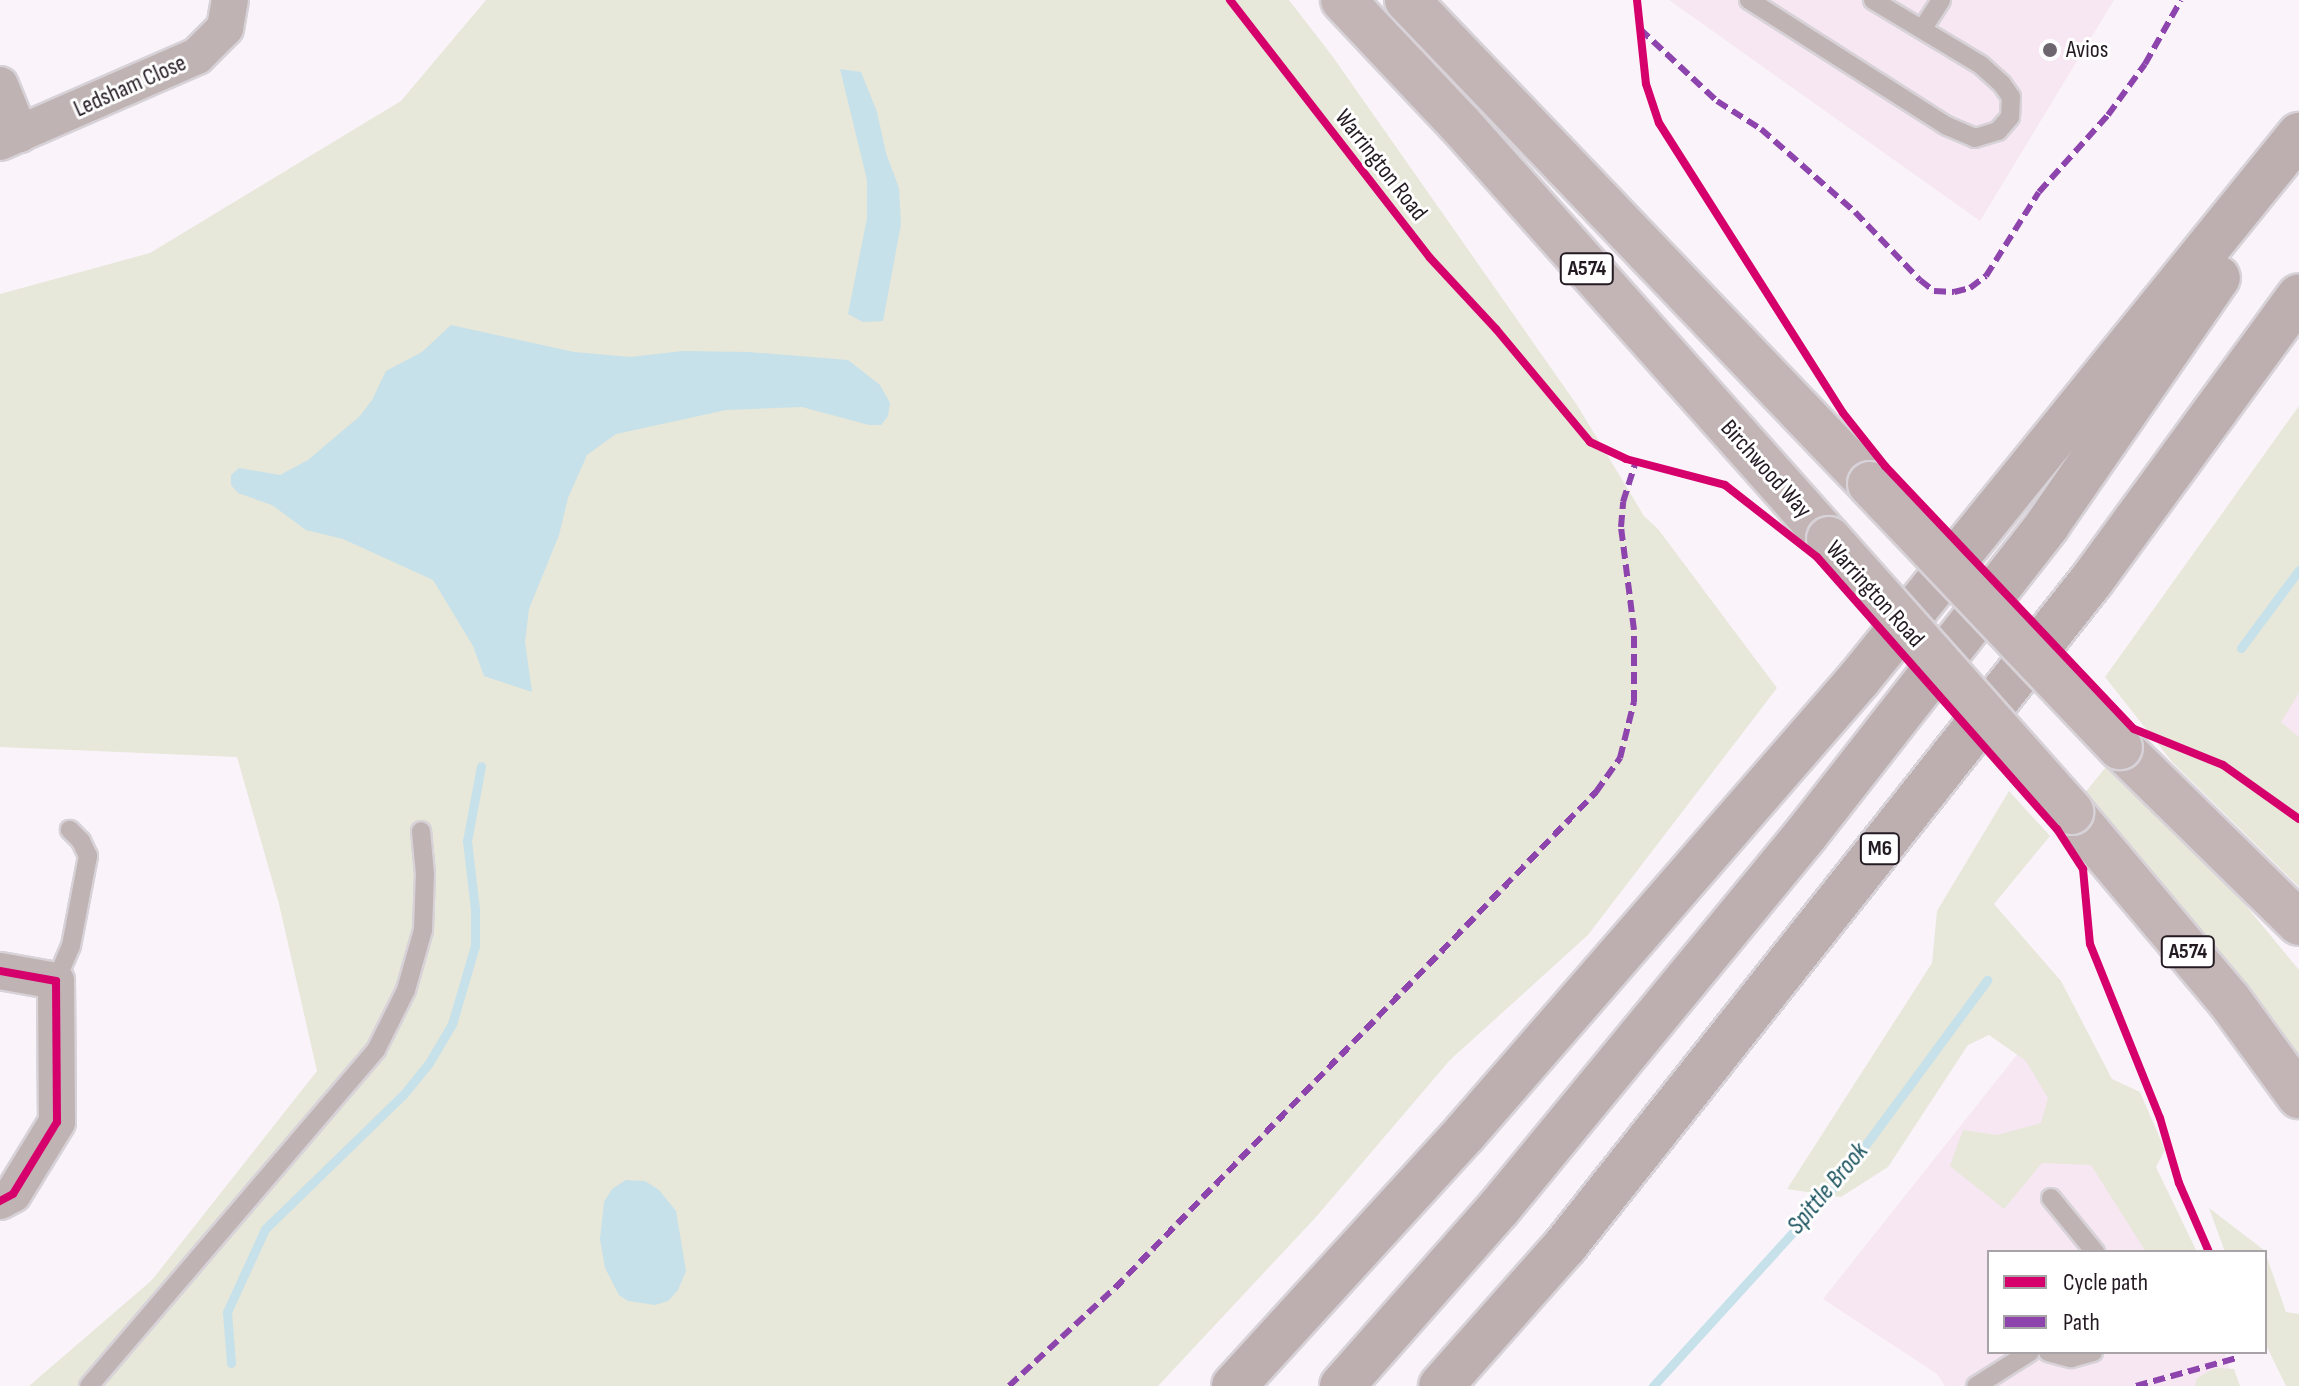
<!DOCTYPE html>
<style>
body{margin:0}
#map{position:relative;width:2299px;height:1386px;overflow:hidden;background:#faf4fa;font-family:"Sofia Sans Condensed",sans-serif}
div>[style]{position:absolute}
.commercial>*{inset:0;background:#f6e7f2}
.green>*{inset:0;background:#e7e7da}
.water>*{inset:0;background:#c6e1ea}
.stream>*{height:9px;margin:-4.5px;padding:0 4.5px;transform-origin:4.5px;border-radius:4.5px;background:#c6e1ea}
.roads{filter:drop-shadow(2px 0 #d7d2d7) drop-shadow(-2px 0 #d7d2d7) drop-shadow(0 2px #d7d2d7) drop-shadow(0 -2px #d7d2d7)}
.service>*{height:18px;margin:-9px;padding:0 9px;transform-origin:9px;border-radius:9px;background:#c0b3b3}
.minor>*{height:36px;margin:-18px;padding:0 18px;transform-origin:18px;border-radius:18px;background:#c0b3b3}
.primary>*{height:44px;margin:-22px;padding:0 22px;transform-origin:22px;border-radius:22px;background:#c3b5b6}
.motorway>*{height:44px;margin:-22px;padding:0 22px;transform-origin:22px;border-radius:22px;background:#bdafb0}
.bridges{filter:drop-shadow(2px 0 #d7d2d7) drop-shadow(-2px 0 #d7d2d7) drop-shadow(0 2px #d7d2d7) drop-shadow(0 -2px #d7d2d7)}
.primary-bridge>*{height:44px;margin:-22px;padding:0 22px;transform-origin:22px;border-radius:22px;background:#c3b5b6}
.quiet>*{height:6px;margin-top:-3px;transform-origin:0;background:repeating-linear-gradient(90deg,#8e44ad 0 12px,transparent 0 18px)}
.cycleway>*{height:8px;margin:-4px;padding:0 4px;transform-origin:4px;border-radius:4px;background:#d6006c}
.dots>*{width:22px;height:22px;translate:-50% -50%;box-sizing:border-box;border:4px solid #fff;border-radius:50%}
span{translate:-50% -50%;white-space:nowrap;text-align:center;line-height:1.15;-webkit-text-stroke:6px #fff;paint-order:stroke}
.shield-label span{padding:2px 6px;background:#fff;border:2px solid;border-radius:6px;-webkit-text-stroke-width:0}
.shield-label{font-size:22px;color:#231a22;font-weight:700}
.poi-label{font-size:24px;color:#231a22}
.left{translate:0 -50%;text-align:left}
.street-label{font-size:24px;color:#231a22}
.water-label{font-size:26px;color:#1e5661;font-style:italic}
.legend{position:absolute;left:1987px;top:1250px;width:280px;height:104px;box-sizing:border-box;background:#fff;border:2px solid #a7a3a7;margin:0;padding:10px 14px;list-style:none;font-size:24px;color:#231a22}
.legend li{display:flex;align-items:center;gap:16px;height:40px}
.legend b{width:40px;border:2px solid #a7a3a7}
</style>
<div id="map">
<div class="commercial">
<div style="clip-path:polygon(1669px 0,2114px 0,1980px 221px)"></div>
<div style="clip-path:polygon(2299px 688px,2299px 751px,2269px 727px)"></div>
<div style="clip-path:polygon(2031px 1037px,2179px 1252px,1989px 1252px,1989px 1352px,2224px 1352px,2236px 1386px,1945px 1386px,1937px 1374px,1823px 1299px)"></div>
</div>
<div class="green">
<div style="clip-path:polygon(486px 0,1289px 0,1333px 57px,1577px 405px,1644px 516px,1658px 529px,1777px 688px,1588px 935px,1450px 1060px,1316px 1217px,1158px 1386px,29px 1386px,152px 1280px,317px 1071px,279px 904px,237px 757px,0 747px,0 294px,150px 253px,401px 101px)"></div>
<div style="clip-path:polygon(2299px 406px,2299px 693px,2281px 722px,2299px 737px,2299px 887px,2173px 763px,2105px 677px)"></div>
<div style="clip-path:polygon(2110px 762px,2211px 863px,2299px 970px,2299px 1063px,2083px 795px)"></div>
<div style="clip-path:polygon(2009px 791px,2050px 836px,1994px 904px,2061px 981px,2112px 1079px,2140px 1092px,2165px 1150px,2156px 1167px,2197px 1252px,2146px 1252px,2091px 1165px,2042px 1163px,2004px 1209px,1950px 1166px,1963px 1130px,1997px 1135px,2041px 1123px,2048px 1098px,2026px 1061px,1989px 1035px,1968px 1045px,1888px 1167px,1841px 1197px,1787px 1189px,1932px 963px,1937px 911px)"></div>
<div style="clip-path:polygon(2209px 1208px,2264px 1250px,2265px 1252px,2225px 1252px)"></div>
<div style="clip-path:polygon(2265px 1252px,2286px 1312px,2299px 1314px,2299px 1386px,2286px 1386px,2265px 1343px)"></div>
<div style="clip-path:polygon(2216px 1368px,2234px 1369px,2240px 1386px,2195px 1386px,2197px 1378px)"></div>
</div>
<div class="water">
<div style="clip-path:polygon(840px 69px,861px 72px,877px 112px,886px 153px,899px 188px,901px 224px,883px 321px,863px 322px,848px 314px,867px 218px,867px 180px)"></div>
<div style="clip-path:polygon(451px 325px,574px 352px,630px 357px,683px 351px,748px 352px,848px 360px,880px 385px,890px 403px,888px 416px,881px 425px,869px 425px,802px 407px,726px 410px,616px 434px,587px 455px,568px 498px,559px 535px,529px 609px,525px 642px,532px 692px,484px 676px,473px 646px,433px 580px,343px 539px,306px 530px,272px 505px,238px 493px,231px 485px,231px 475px,239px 468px,280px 475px,308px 460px,360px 416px,372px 400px,386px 371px,422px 352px)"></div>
<div style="clip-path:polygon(626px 1180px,645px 1181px,659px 1190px,676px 1211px,686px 1271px,678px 1290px,668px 1301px,655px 1305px,628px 1301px,619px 1295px,605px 1268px,600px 1239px,604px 1202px,612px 1189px)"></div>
</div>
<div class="stream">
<div style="left:2241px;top:648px;width:97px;rotate:-53.4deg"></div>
<div style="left:231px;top:1363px;width:51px;rotate:-94.5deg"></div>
<div style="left:227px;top:1312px;width:91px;rotate:-65.4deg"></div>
<div style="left:265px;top:1229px;width:192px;rotate:-44.2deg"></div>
<div style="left:403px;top:1095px;width:41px;rotate:-50.9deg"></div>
<div style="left:429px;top:1063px;width:45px;rotate:-59.5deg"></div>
<div style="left:452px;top:1024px;width:81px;rotate:-73.6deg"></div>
<div style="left:475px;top:946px;width:37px;rotate:-90deg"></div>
<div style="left:475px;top:909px;width:68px;rotate:-96.7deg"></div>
<div style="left:467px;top:841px;width:76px;rotate:-79.4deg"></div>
<div style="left:1653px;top:1386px;width:272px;rotate:-47.7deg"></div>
<div style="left:1836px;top:1185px;width:255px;rotate:-53.6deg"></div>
</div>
<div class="roads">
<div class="service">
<div style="left:1749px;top:0;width:235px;rotate:32.5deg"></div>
<div style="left:1947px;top:126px;width:30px;rotate:23deg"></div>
<div style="left:1975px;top:138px;width:24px;rotate:-17deg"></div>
<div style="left:1998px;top:131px;width:18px;rotate:-49deg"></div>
<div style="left:2010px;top:117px;width:20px;rotate:-87deg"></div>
<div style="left:2011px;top:97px;width:16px;rotate:-125deg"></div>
<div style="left:2002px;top:84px;width:28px;rotate:-138deg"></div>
<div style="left:1981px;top:65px;width:126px;rotate:-149deg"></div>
<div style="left:1923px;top:28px;width:33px;rotate:-57deg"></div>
<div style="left:56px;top:981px;width:38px;rotate:-67deg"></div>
<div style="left:71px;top:946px;width:92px;rotate:-79.3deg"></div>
<div style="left:88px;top:856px;width:17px;rotate:-115deg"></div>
<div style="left:81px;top:841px;width:16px;rotate:-135deg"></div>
<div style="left:2051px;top:1198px;width:70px;rotate:50.8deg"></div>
<div style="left:2048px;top:1352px;width:24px;rotate:15deg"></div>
<div style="left:2071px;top:1358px;width:23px;rotate:-15deg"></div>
<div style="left:89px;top:1386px;width:442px;rotate:-49.5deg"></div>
<div style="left:376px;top:1050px;width:67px;rotate:-63.4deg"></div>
<div style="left:406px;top:990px;width:62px;rotate:-74.2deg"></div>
<div style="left:423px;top:930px;width:56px;rotate:-88deg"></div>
<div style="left:425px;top:874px;width:43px;rotate:-95.3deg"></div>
<div style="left:1976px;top:1386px;width:64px;rotate:-32.2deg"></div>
</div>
<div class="minor">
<div style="left:0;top:85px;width:53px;rotate:67.8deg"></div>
<div style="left:0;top:142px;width:215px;rotate:-23.6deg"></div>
<div style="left:197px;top:56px;width:40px;rotate:-45deg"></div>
<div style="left:225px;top:28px;width:28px;rotate:-80deg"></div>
<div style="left:0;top:971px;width:57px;rotate:10.1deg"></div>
<div style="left:56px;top:981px;width:141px;rotate:89.6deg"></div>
<div style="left:57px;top:1122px;width:84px;rotate:121.4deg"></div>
<div style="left:13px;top:1194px;width:15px;rotate:152deg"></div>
</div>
<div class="primary">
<div style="left:1343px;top:0;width:170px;rotate:46.7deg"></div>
<div style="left:1460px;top:124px;width:555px;rotate:48.36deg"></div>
<div style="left:1407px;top:0;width:670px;rotate:46.27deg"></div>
<div style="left:2120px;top:747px;width:251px;rotate:44.5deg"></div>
<div style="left:2071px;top:812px;width:246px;rotate:50deg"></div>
<div style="left:2229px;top:1000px;width:119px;rotate:53.9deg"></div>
</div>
<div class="motorway">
<div style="left:1234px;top:1386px;width:343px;rotate:-47.6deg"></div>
<div style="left:1465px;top:1133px;width:601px;rotate:-49.05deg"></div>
<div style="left:1859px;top:679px;width:700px;rotate:-51.03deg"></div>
<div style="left:1342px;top:1386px;width:237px;rotate:-48.6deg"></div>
<div style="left:1499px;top:1208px;width:485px;rotate:-50.6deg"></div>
<div style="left:1807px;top:833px;width:392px;rotate:-52deg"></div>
<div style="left:2048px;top:524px;width:299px;rotate:-55.4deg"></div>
<div style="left:1441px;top:1386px;width:187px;rotate:-48.5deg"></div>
<div style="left:1565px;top:1246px;width:849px;rotate:-51.65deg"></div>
<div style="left:2092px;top:580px;width:351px;rotate:-53.9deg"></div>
</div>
</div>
<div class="bridges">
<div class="primary-bridge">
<div style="left:1870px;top:484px;width:363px;rotate:46.5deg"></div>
<div style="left:1829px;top:539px;width:365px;rotate:48.4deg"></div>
</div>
</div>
<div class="quiet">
<div style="left:1640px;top:29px;width:105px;rotate:43.1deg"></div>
<div style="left:1717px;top:101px;width:52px;rotate:32.5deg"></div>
<div style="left:1761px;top:129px;width:125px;rotate:41.4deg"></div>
<div style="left:1855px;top:212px;width:94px;rotate:46.3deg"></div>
<div style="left:1920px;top:280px;width:18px;rotate:38deg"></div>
<div style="left:1934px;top:291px;width:20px;rotate:3deg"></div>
<div style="left:1954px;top:292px;width:16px;rotate:-14deg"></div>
<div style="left:1970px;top:288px;width:20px;rotate:-37deg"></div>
<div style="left:1986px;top:276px;width:99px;rotate:-57.8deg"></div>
<div style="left:2039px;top:192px;width:103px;rotate:-48.1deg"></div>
<div style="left:2108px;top:115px;width:63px;rotate:-54deg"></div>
<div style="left:2145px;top:64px;width:73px;rotate:-60.6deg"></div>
<div style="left:1009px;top:1386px;width:144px;rotate:-42.8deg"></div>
<div style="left:1115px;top:1288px;width:691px;rotate:-45.88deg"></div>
<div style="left:1596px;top:792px;width:42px;rotate:-54.8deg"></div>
<div style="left:1620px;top:758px;width:58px;rotate:-76deg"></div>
<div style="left:1634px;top:702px;width:72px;rotate:-90deg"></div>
<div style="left:1634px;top:630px;width:104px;rotate:-97.2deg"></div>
<div style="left:1621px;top:527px;width:25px;rotate:-85deg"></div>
<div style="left:1623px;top:502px;width:43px;rotate:-72.4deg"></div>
<div style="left:2136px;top:1386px;width:104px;rotate:-15.6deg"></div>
</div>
<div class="cycleway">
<div style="left:1230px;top:0;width:326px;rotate:52.2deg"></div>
<div style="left:1430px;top:258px;width:97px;rotate:47.1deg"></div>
<div style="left:1496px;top:329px;width:147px;rotate:50.2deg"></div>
<div style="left:1590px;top:442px;width:40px;rotate:25deg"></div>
<div style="left:1626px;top:459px;width:102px;rotate:14.7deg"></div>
<div style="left:1725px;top:485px;width:117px;rotate:38deg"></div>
<div style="left:1817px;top:557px;width:363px;rotate:48.6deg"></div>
<div style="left:2057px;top:829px;width:48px;rotate:57deg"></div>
<div style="left:2083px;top:869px;width:75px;rotate:84.7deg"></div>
<div style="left:2090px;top:944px;width:188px;rotate:68.1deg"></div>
<div style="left:2160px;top:1118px;width:68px;rotate:73.7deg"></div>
<div style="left:2179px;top:1183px;width:75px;rotate:66.5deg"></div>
<div style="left:1637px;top:0;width:84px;rotate:83.9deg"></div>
<div style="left:1646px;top:84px;width:41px;rotate:71.6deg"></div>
<div style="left:1659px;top:123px;width:343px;rotate:57.6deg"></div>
<div style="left:1843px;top:413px;width:68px;rotate:51.6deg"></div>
<div style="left:1885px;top:466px;width:362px;rotate:46.6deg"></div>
<div style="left:2134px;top:729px;width:96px;rotate:22deg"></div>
<div style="left:2223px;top:765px;width:93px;rotate:35.4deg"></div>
<div style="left:0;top:971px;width:57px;rotate:10.1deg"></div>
<div style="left:56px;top:981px;width:141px;rotate:89.6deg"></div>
<div style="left:57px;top:1122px;width:84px;rotate:121.4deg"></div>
<div style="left:13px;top:1194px;width:15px;rotate:152deg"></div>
</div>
<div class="dots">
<div style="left:2050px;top:50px;background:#6e666e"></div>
</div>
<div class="shield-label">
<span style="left:1587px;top:269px">A574</span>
<span style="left:1880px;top:849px">M6</span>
<span style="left:2188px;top:952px">A574</span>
</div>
<div class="poi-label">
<span class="left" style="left:2066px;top:50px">Avios</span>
</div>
<div class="street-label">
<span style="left:130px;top:86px;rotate:-24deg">Ledsham Close</span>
<span style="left:1381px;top:165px;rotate:52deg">Warrington Road</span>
<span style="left:1766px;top:469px;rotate:48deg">Birchwood Way</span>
<span style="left:1875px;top:594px;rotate:48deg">Warrington Road</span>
</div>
<div class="water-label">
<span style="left:1828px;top:1189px;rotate:-50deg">Spittle Brook</span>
</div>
<ul class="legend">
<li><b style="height:10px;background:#d6006c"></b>Cycle path</li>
<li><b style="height:10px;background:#8e44ad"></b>Path</li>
</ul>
</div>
